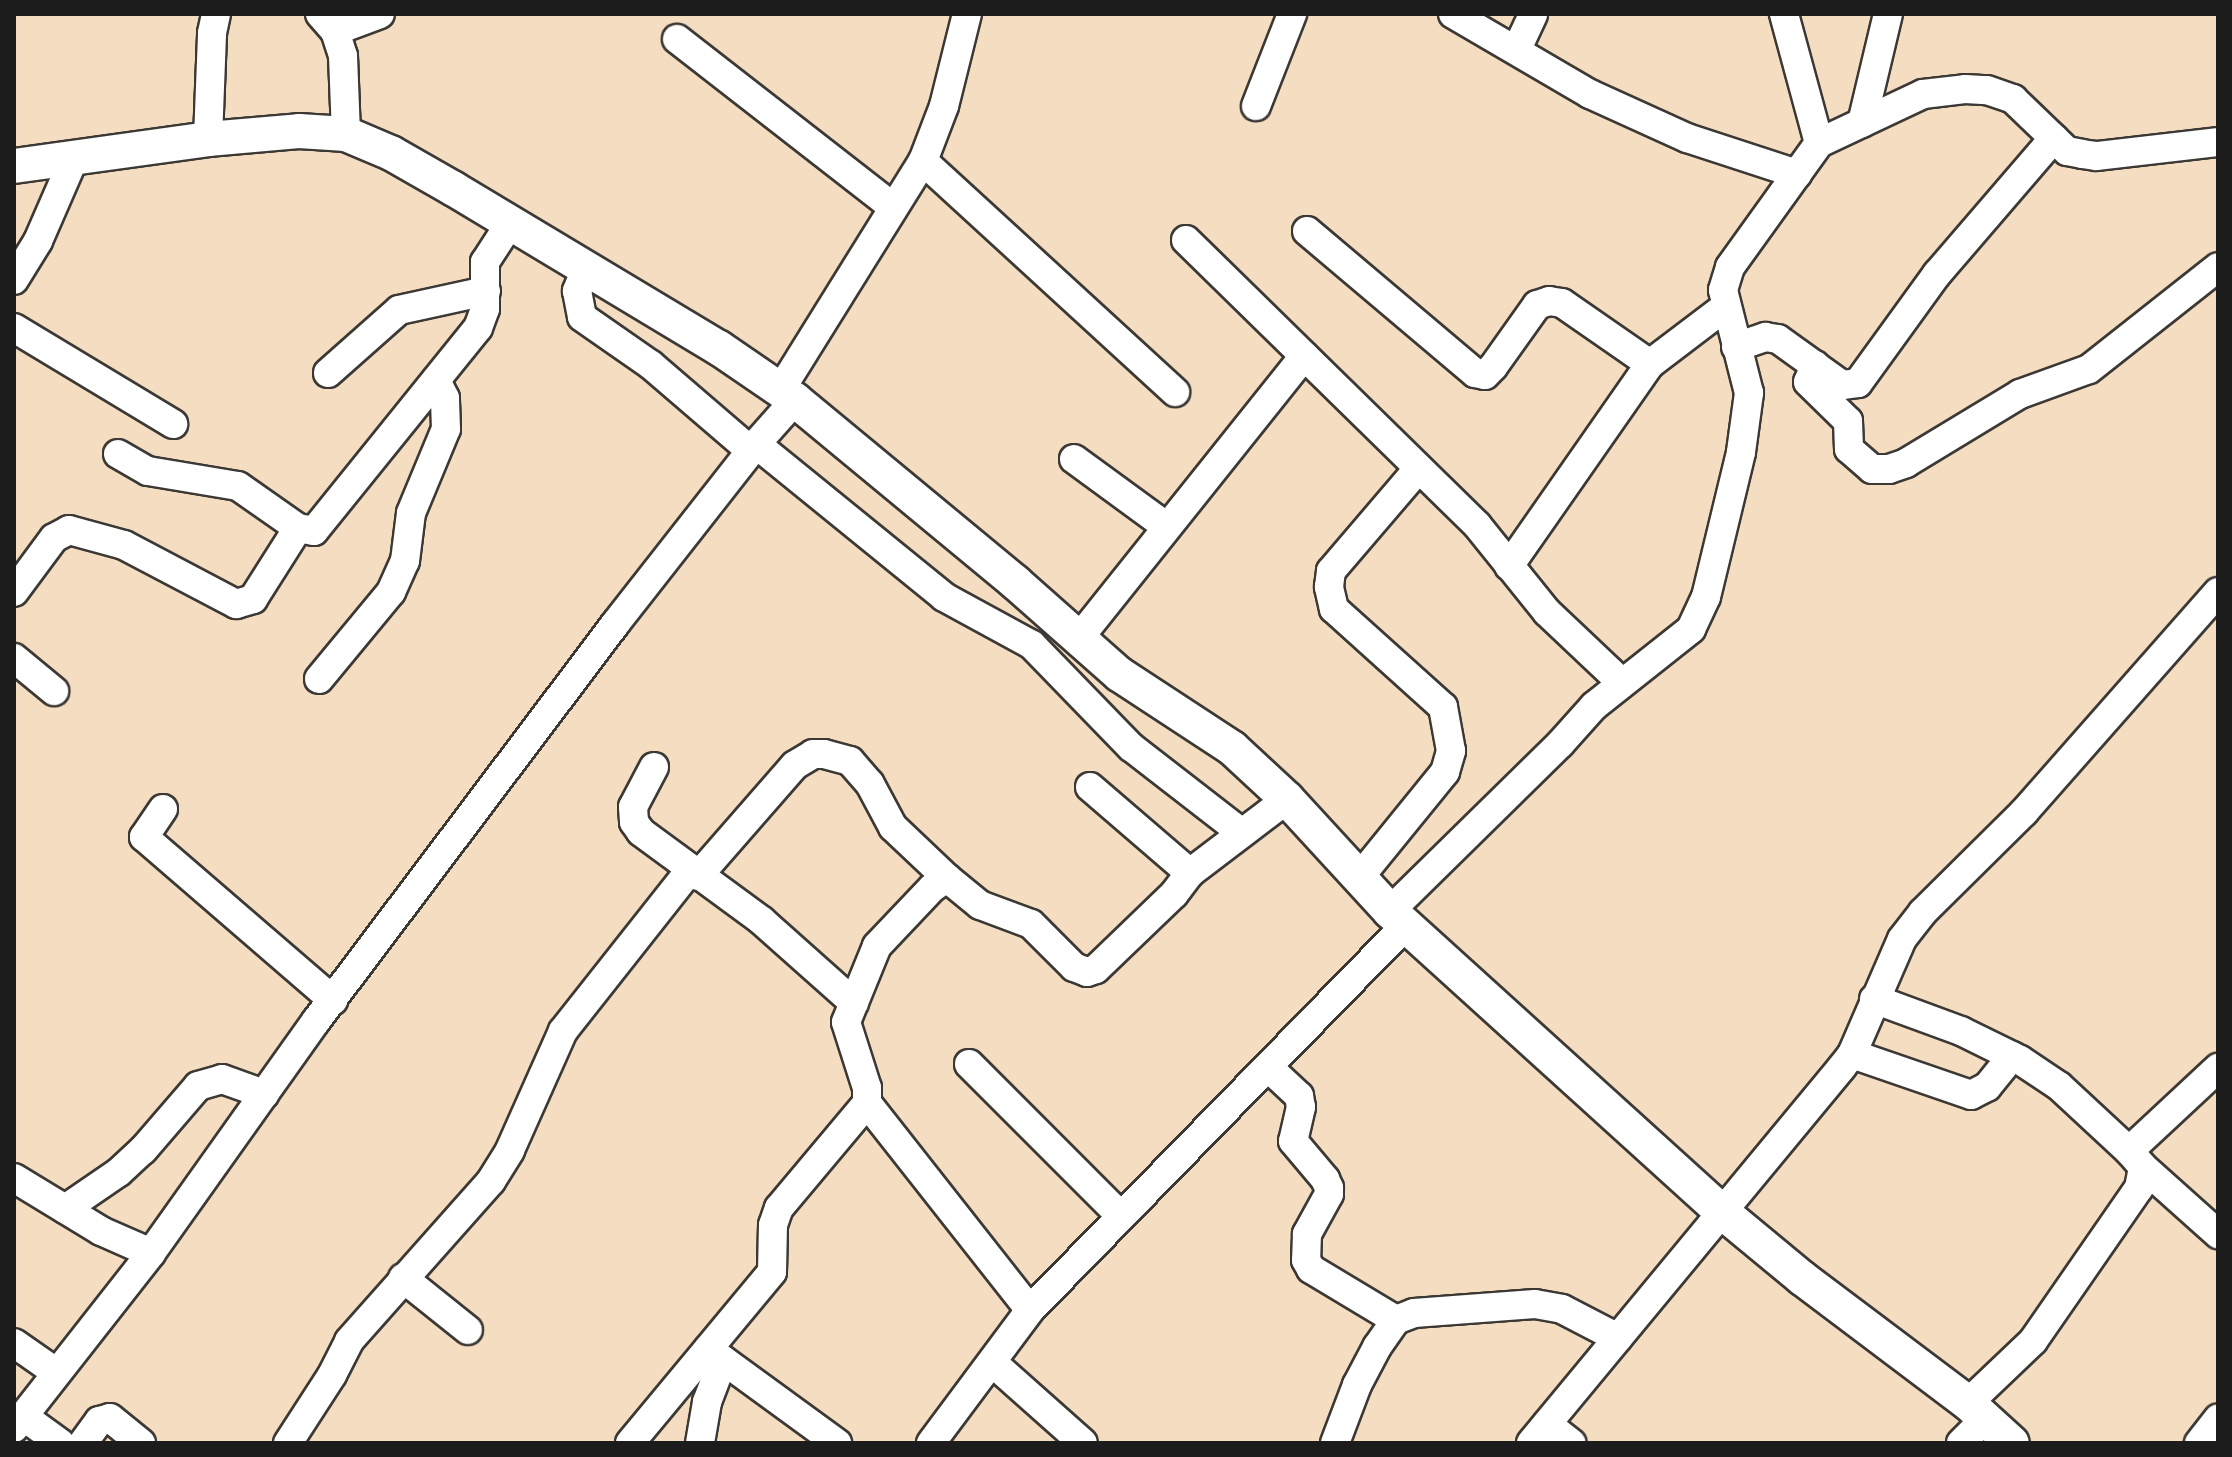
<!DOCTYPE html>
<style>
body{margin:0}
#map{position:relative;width:2232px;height:1457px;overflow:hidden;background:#f4ddc1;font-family:Kalam,sans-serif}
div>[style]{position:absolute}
.roads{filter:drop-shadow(2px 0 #3c3935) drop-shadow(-2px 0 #3c3935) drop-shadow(0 2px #3c3935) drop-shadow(0 -2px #3c3935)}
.minor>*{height:28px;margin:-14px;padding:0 14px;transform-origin:14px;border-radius:14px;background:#fff}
.major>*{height:34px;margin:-17px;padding:0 17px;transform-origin:17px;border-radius:17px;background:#fff}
span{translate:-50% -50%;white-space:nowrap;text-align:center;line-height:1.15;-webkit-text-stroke:7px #f7f3e8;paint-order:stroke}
.frame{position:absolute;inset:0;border:16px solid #1c1c1c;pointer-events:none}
</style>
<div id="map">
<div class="roads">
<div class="minor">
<div style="left:320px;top:14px;width:23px;rotate:49deg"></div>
<div style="left:335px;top:31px;width:26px;rotate:72deg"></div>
<div style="left:343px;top:56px;width:78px;rotate:87.8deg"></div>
<div style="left:1453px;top:14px;width:159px;rotate:30.3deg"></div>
<div style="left:1590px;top:94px;width:107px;rotate:24.4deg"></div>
<div style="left:1687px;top:138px;width:116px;rotate:18.1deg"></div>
<div style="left:335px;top:31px;width:48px;rotate:-20.7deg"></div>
<div style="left:677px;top:39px;width:274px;rotate:37.9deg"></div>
<div style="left:1517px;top:49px;width:38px;rotate:-65deg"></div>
<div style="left:1256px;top:106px;width:99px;rotate:-68.6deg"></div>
<div style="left:1862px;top:123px;width:112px;rotate:-76.6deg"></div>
<div style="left:208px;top:139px;width:106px;rotate:-87.8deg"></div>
<div style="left:212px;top:33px;width:19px;rotate:-78deg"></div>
<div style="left:1819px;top:143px;width:115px;rotate:-25.2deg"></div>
<div style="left:1923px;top:94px;width:42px;rotate:-6.8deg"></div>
<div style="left:1965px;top:89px;width:22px;rotate:3deg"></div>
<div style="left:1987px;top:90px;width:28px;rotate:19deg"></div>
<div style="left:2013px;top:99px;width:75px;rotate:43.9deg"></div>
<div style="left:2067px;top:151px;width:15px;rotate:11deg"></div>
<div style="left:2082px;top:154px;width:15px;rotate:8deg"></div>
<div style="left:2097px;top:156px;width:122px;rotate:-6.6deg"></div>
<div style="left:923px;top:161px;width:342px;rotate:42.5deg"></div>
<div style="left:1307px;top:231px;width:220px;rotate:40.2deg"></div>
<div style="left:1475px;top:373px;width:10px;rotate:11deg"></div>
<div style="left:1485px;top:375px;width:11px;rotate:-45deg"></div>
<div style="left:1493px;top:367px;width:76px;rotate:-54.6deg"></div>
<div style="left:1537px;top:305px;width:13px;rotate:-18deg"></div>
<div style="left:1549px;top:301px;width:13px;rotate:9deg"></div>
<div style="left:1562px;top:303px;width:107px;rotate:34.7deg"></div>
<div style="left:1186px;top:240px;width:407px;rotate:44.4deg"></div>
<div style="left:1477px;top:525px;width:112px;rotate:51.2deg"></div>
<div style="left:1547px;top:612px;width:103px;rotate:43.4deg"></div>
<div style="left:587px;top:267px;width:26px;rotate:113deg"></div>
<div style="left:577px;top:291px;width:26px;rotate:79deg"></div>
<div style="left:582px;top:317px;width:84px;rotate:34.8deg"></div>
<div style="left:651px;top:365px;width:132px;rotate:40.7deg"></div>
<div style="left:14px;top:280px;width:46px;rotate:-58.4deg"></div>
<div style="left:38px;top:241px;width:93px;rotate:-66.5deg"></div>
<div style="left:14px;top:328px;width:186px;rotate:31.1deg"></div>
<div style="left:1736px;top:347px;width:31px;rotate:-19deg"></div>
<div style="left:1765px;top:337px;width:13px;rotate:9deg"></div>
<div style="left:1778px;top:339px;width:79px;rotate:35.7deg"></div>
<div style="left:1842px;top:385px;width:16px;rotate:-7deg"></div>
<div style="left:1858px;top:383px;width:135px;rotate:-54.1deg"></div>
<div style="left:1937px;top:274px;width:179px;rotate:-49.3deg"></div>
<div style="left:1815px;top:365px;width:18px;rotate:112deg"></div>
<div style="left:1808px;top:382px;width:56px;rotate:44.3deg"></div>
<div style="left:1848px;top:421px;width:28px;rotate:88deg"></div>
<div style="left:1849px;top:449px;width:30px;rotate:41deg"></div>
<div style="left:1872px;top:469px;width:17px"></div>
<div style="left:1889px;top:469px;width:18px;rotate:-19deg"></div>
<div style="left:1906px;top:463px;width:133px;rotate:-31.2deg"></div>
<div style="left:2020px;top:394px;width:73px;rotate:-19.9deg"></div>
<div style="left:2089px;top:369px;width:164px;rotate:-38.3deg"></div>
<div style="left:328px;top:373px;width:95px;rotate:-41.6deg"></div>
<div style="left:399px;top:310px;width:89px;rotate:-12.3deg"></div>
<div style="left:781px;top:389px;width:269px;rotate:-58.1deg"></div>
<div style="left:923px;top:161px;width:59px;rotate:-69.1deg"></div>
<div style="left:944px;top:106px;width:95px;rotate:-76deg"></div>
<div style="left:756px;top:444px;width:242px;rotate:39.1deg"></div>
<div style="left:944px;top:597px;width:100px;rotate:28.6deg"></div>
<div style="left:1032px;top:645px;width:142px;rotate:45.9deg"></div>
<div style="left:1131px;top:747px;width:140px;rotate:37.8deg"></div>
<div style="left:118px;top:454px;width:34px;rotate:30deg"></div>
<div style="left:148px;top:471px;width:91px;rotate:9.5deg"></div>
<div style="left:238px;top:486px;width:73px;rotate:35deg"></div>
<div style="left:298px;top:528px;width:16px;rotate:11deg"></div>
<div style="left:314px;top:531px;width:261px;rotate:-51.1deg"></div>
<div style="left:478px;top:328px;width:20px;rotate:-70deg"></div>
<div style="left:485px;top:309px;width:47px;rotate:-90deg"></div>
<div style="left:485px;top:262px;width:48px;rotate:-57deg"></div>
<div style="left:1074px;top:459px;width:115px;rotate:36.2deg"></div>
<div style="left:1509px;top:566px;width:246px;rotate:-55.1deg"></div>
<div style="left:1650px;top:364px;width:94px;rotate:-37.2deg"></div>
<div style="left:14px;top:592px;width:67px;rotate:-53.5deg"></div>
<div style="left:54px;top:538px;width:17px;rotate:-28deg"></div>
<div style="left:69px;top:530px;width:57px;rotate:15.3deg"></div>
<div style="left:124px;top:545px;width:127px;rotate:27.8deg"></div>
<div style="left:236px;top:604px;width:18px;rotate:-16deg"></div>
<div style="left:253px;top:599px;width:84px;rotate:-57.6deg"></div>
<div style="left:1079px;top:638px;width:361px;rotate:-51.4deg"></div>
<div style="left:14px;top:658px;width:52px;rotate:39.5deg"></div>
<div style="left:319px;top:679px;width:113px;rotate:-50.4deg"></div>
<div style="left:391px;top:592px;width:34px;rotate:-66deg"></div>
<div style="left:405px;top:561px;width:48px;rotate:-82.9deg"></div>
<div style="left:411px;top:513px;width:91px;rotate:-67.4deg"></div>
<div style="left:446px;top:429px;width:31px;rotate:-92deg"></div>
<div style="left:445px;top:398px;width:20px;rotate:-117deg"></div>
<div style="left:654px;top:767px;width:45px;rotate:117.7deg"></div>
<div style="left:633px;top:807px;width:15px;rotate:86deg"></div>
<div style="left:634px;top:822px;width:12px;rotate:55deg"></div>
<div style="left:641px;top:832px;width:150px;rotate:36.3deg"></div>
<div style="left:762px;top:921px;width:123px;rotate:41.7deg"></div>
<div style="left:1090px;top:787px;width:132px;rotate:40.7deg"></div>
<div style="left:163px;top:809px;width:34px;rotate:124deg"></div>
<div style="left:144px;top:837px;width:250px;rotate:40.8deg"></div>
<div style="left:698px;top:876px;width:147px;rotate:-48.9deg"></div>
<div style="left:795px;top:765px;width:21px;rotate:-31deg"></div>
<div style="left:813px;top:754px;width:11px"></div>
<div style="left:824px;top:754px;width:27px;rotate:15deg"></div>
<div style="left:850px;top:761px;width:30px;rotate:49deg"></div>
<div style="left:870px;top:784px;width:49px;rotate:61.9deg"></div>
<div style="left:893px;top:827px;width:74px;rotate:43.4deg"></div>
<div style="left:1358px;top:879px;width:138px;rotate:-50.9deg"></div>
<div style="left:1445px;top:772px;width:22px;rotate:-74deg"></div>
<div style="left:1451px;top:751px;width:45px;rotate:-100.3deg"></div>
<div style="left:1443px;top:707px;width:147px;rotate:-138deg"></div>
<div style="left:1334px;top:609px;width:23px;rotate:-103deg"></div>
<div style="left:1329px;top:587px;width:16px;rotate:-83deg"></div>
<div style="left:1331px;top:571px;width:135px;rotate:-49.5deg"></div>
<div style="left:1390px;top:911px;width:238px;rotate:-44.5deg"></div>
<div style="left:1560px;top:744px;width:51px;rotate:-48.2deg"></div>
<div style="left:1594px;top:706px;width:124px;rotate:-38.4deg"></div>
<div style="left:1691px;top:629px;width:35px;rotate:-65deg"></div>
<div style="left:1706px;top:597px;width:149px;rotate:-76.4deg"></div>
<div style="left:1741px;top:452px;width:60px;rotate:-82.3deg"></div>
<div style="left:1749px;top:393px;width:106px;rotate:-104.2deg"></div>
<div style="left:1723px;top:290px;width:24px;rotate:-73deg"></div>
<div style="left:1730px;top:267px;width:153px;rotate:-54.3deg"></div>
<div style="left:1819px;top:143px;width:134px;rotate:-105.2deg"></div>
<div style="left:1874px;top:999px;width:93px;rotate:20.2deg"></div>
<div style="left:1961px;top:1031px;width:66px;rotate:26.2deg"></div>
<div style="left:2020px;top:1060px;width:47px;rotate:33.7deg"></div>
<div style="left:2059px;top:1086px;width:96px;rotate:42.9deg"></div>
<div style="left:1852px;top:1054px;width:126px;rotate:19deg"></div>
<div style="left:1971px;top:1095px;width:18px;rotate:-27deg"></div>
<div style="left:1987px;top:1087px;width:40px;rotate:-51deg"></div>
<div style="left:969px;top:1064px;width:215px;rotate:45deg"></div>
<div style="left:1269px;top:1068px;width:41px;rotate:43deg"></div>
<div style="left:1299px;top:1096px;width:11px;rotate:80deg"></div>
<div style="left:1301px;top:1107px;width:35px;rotate:103deg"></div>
<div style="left:1293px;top:1141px;width:50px;rotate:49.9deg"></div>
<div style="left:1325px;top:1179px;width:10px;rotate:66deg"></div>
<div style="left:1329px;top:1188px;width:6px;rotate:90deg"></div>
<div style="left:1329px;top:1194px;width:46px;rotate:118.8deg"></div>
<div style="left:1307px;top:1234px;width:26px;rotate:92deg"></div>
<div style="left:1306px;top:1260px;width:10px;rotate:61deg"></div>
<div style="left:1311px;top:1269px;width:99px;rotate:31deg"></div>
<div style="left:867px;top:1103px;width:263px;rotate:51.8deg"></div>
<div style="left:2143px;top:1167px;width:101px;rotate:41.8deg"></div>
<div style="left:14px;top:1178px;width:102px;rotate:31.3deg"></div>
<div style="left:101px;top:1231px;width:55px;rotate:23.7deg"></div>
<div style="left:65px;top:1209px;width:65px;rotate:-34.4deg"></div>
<div style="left:119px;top:1172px;width:33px;rotate:-43deg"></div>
<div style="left:143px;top:1150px;width:84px;rotate:-49.3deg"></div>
<div style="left:198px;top:1086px;width:25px;rotate:-16deg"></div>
<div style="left:222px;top:1079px;width:45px;rotate:19.7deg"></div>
<div style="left:403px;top:1278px;width:83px;rotate:38.7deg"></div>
<div style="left:14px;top:1343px;width:52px;rotate:34.9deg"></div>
<div style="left:708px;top:1349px;width:160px;rotate:36.1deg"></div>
<div style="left:993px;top:1363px;width:120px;rotate:41.6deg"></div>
<div style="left:1968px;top:1403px;width:90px;rotate:-43.6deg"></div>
<div style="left:2033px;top:1341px;width:186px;rotate:-55.3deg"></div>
<div style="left:2139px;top:1188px;width:21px;rotate:-79deg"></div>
<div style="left:2143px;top:1167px;width:21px;rotate:-131deg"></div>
<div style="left:2129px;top:1151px;width:122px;rotate:-43deg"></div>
<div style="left:23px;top:1416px;width:46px;rotate:36.1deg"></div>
<div style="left:1547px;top:1424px;width:31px;rotate:38deg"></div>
<div style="left:14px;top:1428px;width:222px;rotate:-51.9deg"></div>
<div style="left:151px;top:1253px;width:285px;rotate:-54.6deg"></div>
<div style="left:316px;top:1021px;width:497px;rotate:-53deg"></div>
<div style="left:615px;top:624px;width:229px;rotate:-51.9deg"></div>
<div style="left:756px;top:444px;width:59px;rotate:-48.4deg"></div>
<div style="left:83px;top:1443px;width:27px;rotate:-54deg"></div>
<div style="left:99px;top:1421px;width:11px;rotate:-15deg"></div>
<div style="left:110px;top:1418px;width:40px;rotate:39deg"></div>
<div style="left:288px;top:1443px;width:81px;rotate:-57.1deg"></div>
<div style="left:332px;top:1375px;width:38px;rotate:-63deg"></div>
<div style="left:349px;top:1341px;width:214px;rotate:-48.4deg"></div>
<div style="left:491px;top:1181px;width:36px;rotate:-58deg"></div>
<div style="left:510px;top:1150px;width:130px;rotate:-66deg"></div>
<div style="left:563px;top:1031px;width:205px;rotate:-51.7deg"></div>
<div style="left:630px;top:1443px;width:222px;rotate:-50.3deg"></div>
<div style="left:772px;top:1272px;width:47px;rotate:-88.8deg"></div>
<div style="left:773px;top:1225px;width:18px;rotate:-71deg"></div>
<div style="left:779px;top:1208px;width:137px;rotate:-50deg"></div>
<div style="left:867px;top:1103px;width:15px;rotate:-90deg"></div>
<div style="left:867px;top:1088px;width:69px;rotate:-107.7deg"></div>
<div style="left:846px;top:1022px;width:82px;rotate:-67.8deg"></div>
<div style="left:877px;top:946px;width:80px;rotate:-46.5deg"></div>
<div style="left:932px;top:888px;width:18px;rotate:-34deg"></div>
<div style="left:947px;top:878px;width:43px;rotate:39.3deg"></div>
<div style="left:980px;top:905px;width:54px;rotate:20.4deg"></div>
<div style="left:1031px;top:924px;width:61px;rotate:45deg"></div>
<div style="left:1074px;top:967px;width:14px;rotate:21deg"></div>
<div style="left:1087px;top:972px;width:9px;rotate:-18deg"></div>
<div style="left:1096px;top:969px;width:108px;rotate:-43.9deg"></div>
<div style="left:1174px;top:894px;width:26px;rotate:-53deg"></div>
<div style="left:1190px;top:873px;width:122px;rotate:-37.3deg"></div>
<div style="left:700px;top:1443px;width:42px;rotate:-80.3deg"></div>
<div style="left:707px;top:1402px;width:45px;rotate:-69.1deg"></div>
<div style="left:931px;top:1443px;width:166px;rotate:-53.3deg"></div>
<div style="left:1030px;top:1310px;width:538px;rotate:-45.68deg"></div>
<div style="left:1335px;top:1443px;width:62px;rotate:-69.2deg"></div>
<div style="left:1357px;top:1385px;width:43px;rotate:-62.2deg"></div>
<div style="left:1377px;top:1347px;width:33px;rotate:-55deg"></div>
<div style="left:1396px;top:1320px;width:19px;rotate:-21deg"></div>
<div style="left:1414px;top:1313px;width:121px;rotate:-4.3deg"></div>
<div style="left:1535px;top:1304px;width:27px;rotate:10deg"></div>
<div style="left:1562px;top:1309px;width:63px;rotate:27.4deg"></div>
<div style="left:1531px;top:1443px;width:488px;rotate:-50.4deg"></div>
<div style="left:1842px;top:1067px;width:16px;rotate:-52deg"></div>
<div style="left:1852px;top:1054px;width:125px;rotate:-66.5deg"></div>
<div style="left:1902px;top:939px;width:34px;rotate:-52deg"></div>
<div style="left:1923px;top:912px;width:142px;rotate:-44.7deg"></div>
<div style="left:2024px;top:812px;width:293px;rotate:-48.6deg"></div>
<div style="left:1961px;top:1443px;width:34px;rotate:-45deg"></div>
<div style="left:2199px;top:1443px;width:31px;rotate:-52deg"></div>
</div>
<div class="major">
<div style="left:14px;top:166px;width:196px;rotate:-7.9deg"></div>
<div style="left:208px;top:139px;width:91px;rotate:-5deg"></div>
<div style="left:299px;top:131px;width:47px;rotate:3.7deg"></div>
<div style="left:346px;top:134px;width:49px;rotate:22.9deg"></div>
<div style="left:391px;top:153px;width:73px;rotate:29.7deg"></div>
<div style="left:454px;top:189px;width:309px;rotate:31deg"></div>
<div style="left:719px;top:348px;width:92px;rotate:34.4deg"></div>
<div style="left:795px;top:400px;width:286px;rotate:39.6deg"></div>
<div style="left:1015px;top:582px;width:139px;rotate:41.5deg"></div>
<div style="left:1119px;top:674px;width:135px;rotate:33.2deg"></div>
<div style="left:1232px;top:748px;width:75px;rotate:42.8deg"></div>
<div style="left:1287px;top:799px;width:152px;rotate:47.4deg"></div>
<div style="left:1390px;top:911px;width:447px;rotate:42.2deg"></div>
<div style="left:1721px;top:1211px;width:105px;rotate:39.6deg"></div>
<div style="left:1802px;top:1278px;width:208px;rotate:37deg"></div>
<div style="left:1968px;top:1403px;width:59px;rotate:42.3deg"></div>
</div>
</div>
<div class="frame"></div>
</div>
